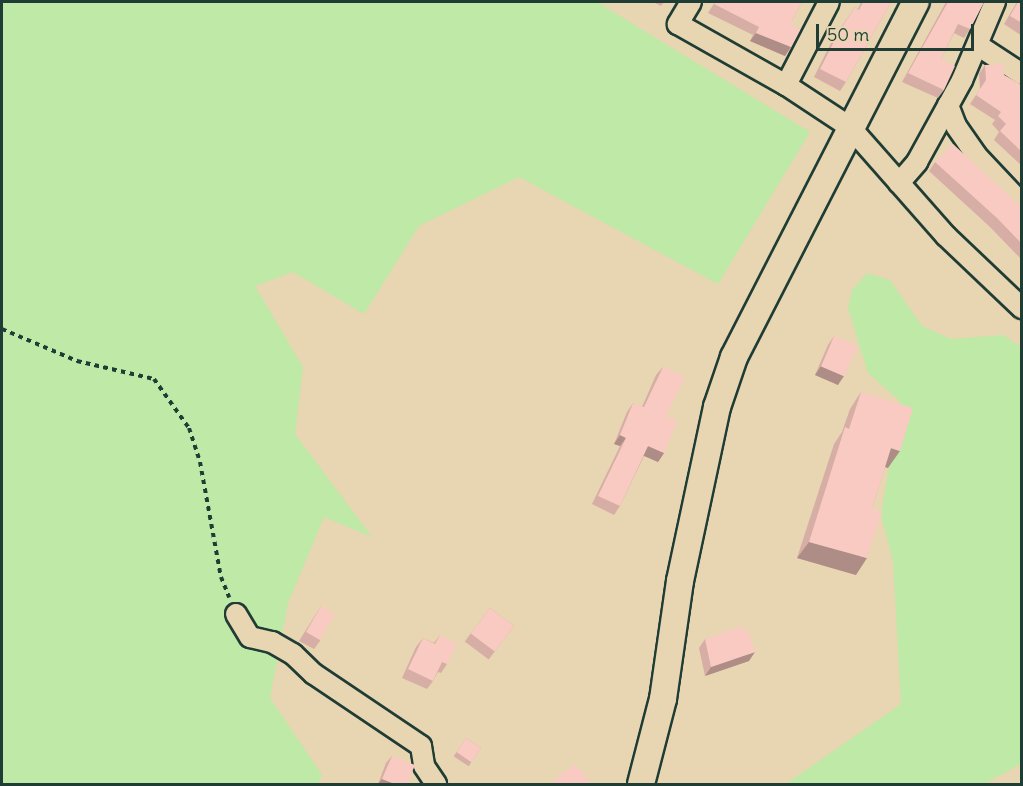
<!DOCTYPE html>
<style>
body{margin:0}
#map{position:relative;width:1023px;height:786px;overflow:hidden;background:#e8d5b2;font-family:Delius,sans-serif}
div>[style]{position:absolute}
.green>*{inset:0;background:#bee9a6}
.path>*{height:4px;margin-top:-2px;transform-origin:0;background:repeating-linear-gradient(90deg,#1f3d34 0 4.5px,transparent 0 9px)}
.roads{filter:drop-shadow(2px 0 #1f3d34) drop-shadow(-2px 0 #1f3d34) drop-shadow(0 2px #1f3d34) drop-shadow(0 -2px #1f3d34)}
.minor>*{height:20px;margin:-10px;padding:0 10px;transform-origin:10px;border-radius:10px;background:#e8d5b2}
.tertiary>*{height:26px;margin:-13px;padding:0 13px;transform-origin:13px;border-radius:13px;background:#e8d5b2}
.wall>*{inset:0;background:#d6aea6;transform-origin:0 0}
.shaded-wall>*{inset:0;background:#ae8d87}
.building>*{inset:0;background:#f9cac1;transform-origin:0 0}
span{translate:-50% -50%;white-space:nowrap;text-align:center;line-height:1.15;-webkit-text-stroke:4.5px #e8d5b2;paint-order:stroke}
.frame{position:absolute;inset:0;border:3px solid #1f3d34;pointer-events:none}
.scale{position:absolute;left:816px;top:24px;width:158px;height:27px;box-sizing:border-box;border:3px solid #1f3d34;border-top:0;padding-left:8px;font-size:18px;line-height:21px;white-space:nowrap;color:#1f3d34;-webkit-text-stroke:4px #e8d5b2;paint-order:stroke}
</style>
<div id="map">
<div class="green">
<div style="clip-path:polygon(2px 2px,597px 2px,810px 132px,718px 284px,519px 177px,419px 226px,364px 314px,293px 272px,255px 286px,303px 367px,295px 434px,372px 537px,324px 517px,288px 603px,270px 698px,322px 775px,318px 784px,2px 784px)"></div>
<div style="clip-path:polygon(867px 273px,890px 280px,922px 326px,951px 339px,1003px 335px,1021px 347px,1021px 764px,984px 784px,786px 784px,901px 704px,893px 561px,881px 515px,900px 401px,868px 373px,848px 308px,852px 290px)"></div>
</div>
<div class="path">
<div style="left:2px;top:329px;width:82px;rotate:23.1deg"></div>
<div style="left:77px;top:361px;width:79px;rotate:13.2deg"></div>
<div style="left:154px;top:379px;width:60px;rotate:54.5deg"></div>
<div style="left:189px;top:428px;width:36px;rotate:72deg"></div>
<div style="left:200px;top:462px;width:117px;rotate:79.7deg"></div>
<div style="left:221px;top:577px;width:22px;rotate:68deg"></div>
</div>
<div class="roads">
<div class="minor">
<div style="left:691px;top:2px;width:26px;rotate:121deg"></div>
<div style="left:678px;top:24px;width:124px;rotate:29.5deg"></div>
<div style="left:786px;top:85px;width:77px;rotate:33.3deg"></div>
<div style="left:850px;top:127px;width:145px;rotate:48.6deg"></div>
<div style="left:946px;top:236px;width:105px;rotate:43.5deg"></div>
<div style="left:979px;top:46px;width:51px;rotate:33.1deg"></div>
<div style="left:786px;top:85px;width:93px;rotate:-62.6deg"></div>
<div style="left:948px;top:105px;width:22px;rotate:69deg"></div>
<div style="left:956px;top:126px;width:35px;rotate:55deg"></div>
<div style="left:976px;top:155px;width:67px;rotate:46.8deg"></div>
<div style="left:899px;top:183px;width:28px;rotate:-49deg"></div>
<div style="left:917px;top:162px;width:94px;rotate:-61.2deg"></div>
<div style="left:962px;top:80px;width:85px;rotate:-67.1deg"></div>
<div style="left:236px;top:614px;width:27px;rotate:59deg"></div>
<div style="left:250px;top:637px;width:23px;rotate:13deg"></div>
<div style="left:272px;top:642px;width:24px;rotate:30deg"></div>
<div style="left:293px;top:654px;width:29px;rotate:44deg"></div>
<div style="left:314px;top:674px;width:129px;rotate:33.9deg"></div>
<div style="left:421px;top:746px;width:20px;rotate:81deg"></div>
<div style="left:424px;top:766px;width:22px;rotate:56deg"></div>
</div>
<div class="tertiary">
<div style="left:641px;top:784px;width:88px;rotate:-75.5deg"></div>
<div style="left:663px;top:699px;width:119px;rotate:-81.8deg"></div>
<div style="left:680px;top:581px;width:178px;rotate:-78deg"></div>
<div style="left:717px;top:407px;width:53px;rotate:-71.2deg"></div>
<div style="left:734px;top:357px;width:399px;rotate:-62.9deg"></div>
</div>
</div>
<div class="wall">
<div style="clip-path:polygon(653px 2px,664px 2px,661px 6px)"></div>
<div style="clip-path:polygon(715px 2px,802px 2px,792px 21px,791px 47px,785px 56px,750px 41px,753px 35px,708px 13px)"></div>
<div style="clip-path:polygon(861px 2px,891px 2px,846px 82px,840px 91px,814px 77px,833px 39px,855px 7px,858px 9px)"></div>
<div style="clip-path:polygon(946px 2px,984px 2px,970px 29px,964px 38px,954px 33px,941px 59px,944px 90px,938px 98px,902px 82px)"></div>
<div style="clip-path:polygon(1017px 2px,1022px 2px,1022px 36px,1004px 24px)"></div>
<div style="clip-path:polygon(985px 65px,1022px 85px,1022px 166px,994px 140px,999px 132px,992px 124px,995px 120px,970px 104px,980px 89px,979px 74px)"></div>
<div style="clip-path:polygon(935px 162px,1022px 208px,1022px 260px,990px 227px,929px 171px)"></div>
<div style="clip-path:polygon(834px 336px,838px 385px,815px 375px,828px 345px)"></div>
<div style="clip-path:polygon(663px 367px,666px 416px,664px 453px,658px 462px,644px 456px,620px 506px,614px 515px,592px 504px,620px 446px,614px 444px,627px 412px,633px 403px,642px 407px,656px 375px)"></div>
<div style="clip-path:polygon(861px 392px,888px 468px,885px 467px,872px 509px,856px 575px,797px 558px,834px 444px,842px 432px,850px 409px)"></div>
<div style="clip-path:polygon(321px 606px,320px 641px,314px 649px,299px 641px)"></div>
<div style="left:490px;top:608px;width:30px;height:42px;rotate:37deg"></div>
<div style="clip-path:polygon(743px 631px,749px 661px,705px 676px,699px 648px,705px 639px)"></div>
<div style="clip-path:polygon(440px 635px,447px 664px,441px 673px,438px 672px,433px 681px,427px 689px,402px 678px,416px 647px,423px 638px,434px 643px)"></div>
<div style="left:466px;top:738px;width:18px;height:22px;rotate:34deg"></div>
<div style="clip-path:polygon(392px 756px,407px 784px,408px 784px,378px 784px,386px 763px)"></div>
</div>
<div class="shaded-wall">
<div style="clip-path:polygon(756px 33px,791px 47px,785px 56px,750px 41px)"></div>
<div style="clip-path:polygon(821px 366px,844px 376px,838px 385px,815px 375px)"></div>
<div style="clip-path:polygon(620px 435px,626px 438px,620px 446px,614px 444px)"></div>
<div style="clip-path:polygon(648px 446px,664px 453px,658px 462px,642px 455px)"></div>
<div style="clip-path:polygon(891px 448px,900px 451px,888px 468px,879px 465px)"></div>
<div style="clip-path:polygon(809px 542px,867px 558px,856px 575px,797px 558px)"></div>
<div style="clip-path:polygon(755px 652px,749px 661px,705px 676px,711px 667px)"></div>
<div style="clip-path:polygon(382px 779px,395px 784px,378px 784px)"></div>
</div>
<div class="building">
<div style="clip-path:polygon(716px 2px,802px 2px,792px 21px,792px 26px,800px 30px,791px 47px,756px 33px,759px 27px,714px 4px)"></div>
<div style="clip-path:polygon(863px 2px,891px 2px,846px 82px,820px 69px,840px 30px,855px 7px,859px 10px)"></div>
<div style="clip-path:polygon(948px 2px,984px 2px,970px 29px,958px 24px,941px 59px,955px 66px,944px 90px,908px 73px)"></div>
<div style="clip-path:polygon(1018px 2px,1022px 2px,1022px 23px,1010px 16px)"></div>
<div style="clip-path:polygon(1003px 64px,1004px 75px,1022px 85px,1022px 152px,1000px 131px,1006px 124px,998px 116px,1001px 112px,976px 95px,986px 80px,985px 65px)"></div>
<div style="clip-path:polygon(953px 144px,1022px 208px,1022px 244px,997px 218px,935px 162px)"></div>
<div style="left:834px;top:336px;width:25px;height:33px;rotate:23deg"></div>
<div style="clip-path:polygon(663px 367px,685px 377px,666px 416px,677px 421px,664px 453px,648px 446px,620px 506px,598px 496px,626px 438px,620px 435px,633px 403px,644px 407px)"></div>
<div style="clip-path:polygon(861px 392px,913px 408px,900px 451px,891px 448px,872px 509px,882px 512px,867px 558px,809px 542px,845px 427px,849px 429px)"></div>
<div style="left:321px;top:606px;width:16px;height:30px;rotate:30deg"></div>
<div style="left:490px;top:608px;width:30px;height:32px;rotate:37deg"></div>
<div style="clip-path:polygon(742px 626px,743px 631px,747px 629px,755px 652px,711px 667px,705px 639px)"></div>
<div style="clip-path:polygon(440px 635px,457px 644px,447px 664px,442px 662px,433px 681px,408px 669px,423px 638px,435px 644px)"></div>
<div style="left:466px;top:738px;width:18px;height:17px;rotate:34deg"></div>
<div style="clip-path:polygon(392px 756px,415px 765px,407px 784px,408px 784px,395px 784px,382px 779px)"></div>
<div style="clip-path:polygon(575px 764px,592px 784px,552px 784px,551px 783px)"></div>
</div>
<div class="frame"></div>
<div class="scale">50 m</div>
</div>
